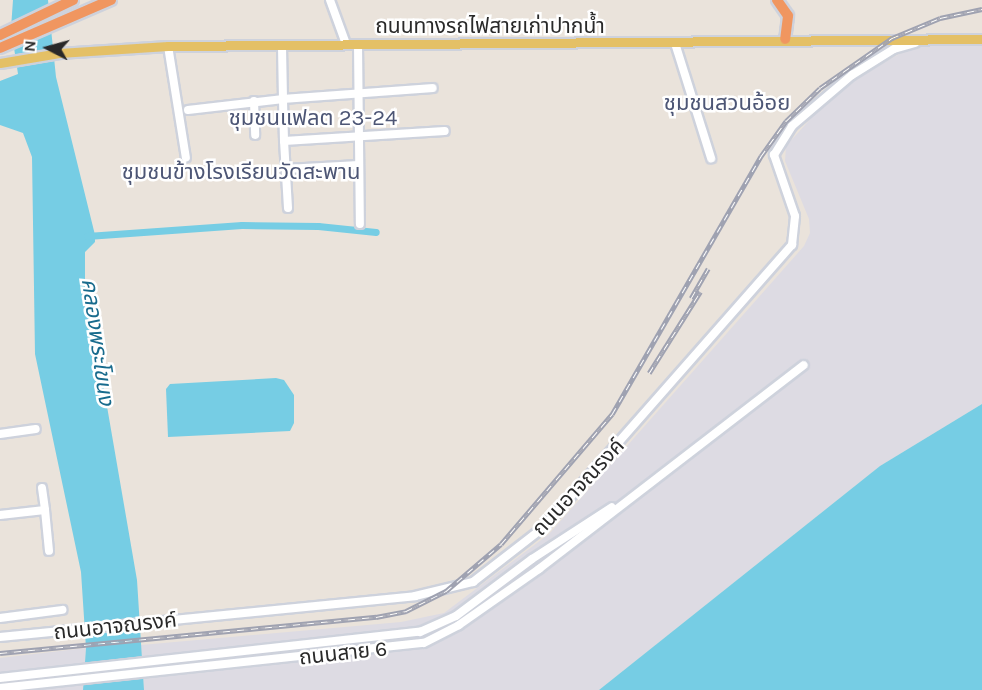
<!DOCTYPE html>
<meta charset="utf-8">
<style>
body{margin:0}
#map{position:relative;width:982px;height:690px;overflow:hidden;background:#eae3db;font-family:Karla,"Noto Sans Thai",sans-serif}
div>[style]{position:absolute}
.industrial>*{inset:0;background:#dddbe3}
.water>*{inset:0;background:#76cde4}
.canal>*{height:7px;margin:-3.5px;padding:0 3.5px;transform-origin:3.5px;border-radius:3.5px;background:#76cde4}
.roads{filter:drop-shadow(2px 0 #ced2dc) drop-shadow(-2px 0 #ced2dc) drop-shadow(0 2px #ced2dc) drop-shadow(0 -2px #ced2dc)}
.minor>*{height:8px;margin:-4px;padding:0 4px;transform-origin:4px;border-radius:4px;background:#fff}
.major>*{height:9px;margin:-4.5px;padding:0 4.5px;transform-origin:4.5px;border-radius:4.5px;background:#e4c066}
.highway>*{height:10px;margin:-5px;padding:0 5px;transform-origin:5px;border-radius:5px;background:#f09660}
.rail>*{height:4.5px;margin-top:-2.25px;transform-origin:0;background:repeating-linear-gradient(90deg,#fff 0 7px,#9fa2b1 0 14px);box-sizing:border-box;border-block:2px solid #9fa2b1}
span{translate:-50% -50%;white-space:nowrap;text-align:center;line-height:1.15;-webkit-text-stroke:5px #fff;paint-order:stroke}
.street-label{font-size:21px;color:#292929}
.neighbourhood-label{font-size:22px;color:#4d5675}
.water-label{font-size:22px;color:#186b8d;font-style:italic}
.north{position:absolute;left:18px;top:18px;width:60px;height:60px;-webkit-text-stroke:4px #fff;paint-order:stroke;rotate:276deg;font-size:16px;font-weight:700;line-height:24px;text-align:center;color:#292929}
.north::after{content:'';display:block;margin:auto;width:21px;height:27px;background:#292929;clip-path:polygon(50% 0,100% 100%,50% 72%,0 100%)}
</style>
<div id="map">
<div class="industrial">
<div style="clip-path:polygon(922px 42px,982px 42px,982px 404px,880px 466px,599px 690px,144px 690px,141px 645px,401px 622px,444px 613px,549px 534px,804px 246px,810px 233px,809px 219px,785px 161px,786px 146px,815px 114px,864px 73px)"></div>
<div style="clip-path:polygon(86px 648px,83px 690px,0 690px,0 658px)"></div>
</div>
<div class="water">
<div style="clip-path:polygon(13px 0,48px 0,56px 77px,95px 235px,95px 242px,85px 252px,85px 279px,137px 580px,144px 690px,83px 690px,86px 648px,81px 572px,35px 354px,32px 157px,23px 133px,0 125px,0 81px,18px 74px,11px 28px)"></div>
<div style="clip-path:polygon(276px 378px,284px 380px,294px 395px,294px 423px,290px 431px,168px 437px,166px 389px,170px 384px)"></div>
<div style="clip-path:polygon(982px 404px,982px 690px,599px 690px,880px 466px)"></div>
</div>
<div class="canal">
<div style="left:87px;top:236px;width:155px;rotate:-4.1deg"></div>
<div style="left:242px;top:225px;width:76px;rotate:0.8deg"></div>
<div style="left:318px;top:226px;width:58px;rotate:5.9deg"></div>
</div>
<div class="roads">
<div class="minor">
<div style="left:330px;top:0;width:47px;rotate:70deg"></div>
<div style="left:675px;top:43px;width:121px;rotate:72.6deg"></div>
<div style="left:358px;top:44px;width:180px;rotate:89.4deg"></div>
<div style="left:168px;top:46px;width:113px;rotate:80.9deg"></div>
<div style="left:254px;top:101px;width:34px;rotate:88deg"></div>
<div style="left:188px;top:110px;width:96px;rotate:-6.6deg"></div>
<div style="left:283px;top:99px;width:54px;rotate:-91.1deg"></div>
<div style="left:284px;top:141px;width:42px;rotate:-91.4deg"></div>
<div style="left:283px;top:99px;width:150px;rotate:-4.2deg"></div>
<div style="left:286px;top:169px;width:73px;rotate:-3.1deg"></div>
<div style="left:288px;top:208px;width:67px;rotate:-93.4deg"></div>
<div style="left:284px;top:141px;width:161px;rotate:-3.6deg"></div>
<div style="left:0;top:434px;width:36px;rotate:-8deg"></div>
<div style="left:42px;top:488px;width:22px;rotate:82deg"></div>
<div style="left:0;top:515px;width:45px;rotate:-6.3deg"></div>
<div style="left:45px;top:510px;width:41px;rotate:84.4deg"></div>
<div style="left:0;top:618px;width:63px;rotate:-7.4deg"></div>
<div style="left:0;top:637px;width:417px;rotate:-5.6deg"></div>
<div style="left:415px;top:596px;width:60px;rotate:-13.6deg"></div>
<div style="left:473px;top:582px;width:90px;rotate:-37.8deg"></div>
<div style="left:544px;top:527px;width:376px;rotate:-48.7deg"></div>
<div style="left:792px;top:245px;width:29px;rotate:-84deg"></div>
<div style="left:795px;top:216px;width:65px;rotate:-109deg"></div>
<div style="left:774px;top:155px;width:34px;rotate:-58deg"></div>
<div style="left:792px;top:126px;width:79px;rotate:-40.4deg"></div>
<div style="left:852px;top:75px;width:49px;rotate:-31.8deg"></div>
<div style="left:894px;top:49px;width:22px;rotate:-16deg"></div>
<div style="left:0;top:678px;width:423px;rotate:-6.3deg"></div>
<div style="left:420px;top:632px;width:39px;rotate:-24deg"></div>
<div style="left:456px;top:616px;width:95px;rotate:-36.9deg"></div>
<div style="left:532px;top:559px;width:95px;rotate:-33deg"></div>
<div style="left:0;top:688px;width:426px;rotate:-6.1deg"></div>
<div style="left:424px;top:643px;width:39px;rotate:-27deg"></div>
<div style="left:459px;top:625px;width:98px;rotate:-35deg"></div>
<div style="left:539px;top:569px;width:334px;rotate:-37.6deg"></div>
</div>
<div class="major">
<div style="left:0;top:63px;width:60px;rotate:-9.6deg"></div>
<div style="left:59px;top:53px;width:109px;rotate:-3.7deg"></div>
<div style="left:168px;top:46px;width:814px;rotate:-0.49deg"></div>
</div>
<div class="highway">
<div style="left:777px;top:0;width:19px;rotate:55deg"></div>
<div style="left:788px;top:16px;width:23px;rotate:97deg"></div>
<div style="left:0;top:35px;width:81px;rotate:-25.6deg"></div>
<div style="left:0;top:48px;width:121px;rotate:-23.4deg"></div>
</div>
</div>
<div class="rail">
<div style="left:691px;top:298px;width:34px;rotate:-60deg"></div>
<div style="left:649px;top:373px;width:96px;rotate:-57.8deg"></div>
<div style="left:0;top:653px;width:378px;rotate:-5.5deg"></div>
<div style="left:376px;top:617px;width:31px;rotate:-11deg"></div>
<div style="left:406px;top:611px;width:45px;rotate:-26.6deg"></div>
<div style="left:446px;top:591px;width:72px;rotate:-40.5deg"></div>
<div style="left:501px;top:544px;width:171px;rotate:-49.5deg"></div>
<div style="left:612px;top:414px;width:298px;rotate:-60deg"></div>
<div style="left:761px;top:156px;width:43px;rotate:-54.5deg"></div>
<div style="left:786px;top:121px;width:47px;rotate:-44.1deg"></div>
<div style="left:820px;top:88px;width:88px;rotate:-34.8deg"></div>
<div style="left:892px;top:38px;width:52px;rotate:-22.6deg"></div>
<div style="left:940px;top:18px;width:43px;rotate:-12.1deg"></div>
</div>
<div class="street-label">
<span style="left:490px;top:26px">ถนนทางรถไฟสายเก่าปากน้ำ</span>
<span style="left:578px;top:487px;rotate:-47deg">ถนนอาจณรงค์</span>
<span style="left:115px;top:626px;rotate:-6deg">ถนนอาจณรงค์</span>
<span style="left:343px;top:653px;rotate:-6deg">ถนนสาย 6</span>
</div>
<div class="neighbourhood-label">
<span style="left:727px;top:104px">ชุมชนสวนอ้อย</span>
<span style="left:313px;top:119px">ชุมชนแฟลต 23-24</span>
<span style="left:241px;top:173px">ชุมชนข้างโรงเรียนวัดสะพาน</span>
</div>
<div class="water-label">
<span style="left:97px;top:342px;rotate:82deg">คลองพระโขนง</span>
</div>
<div class="north">N</div>
</div>
